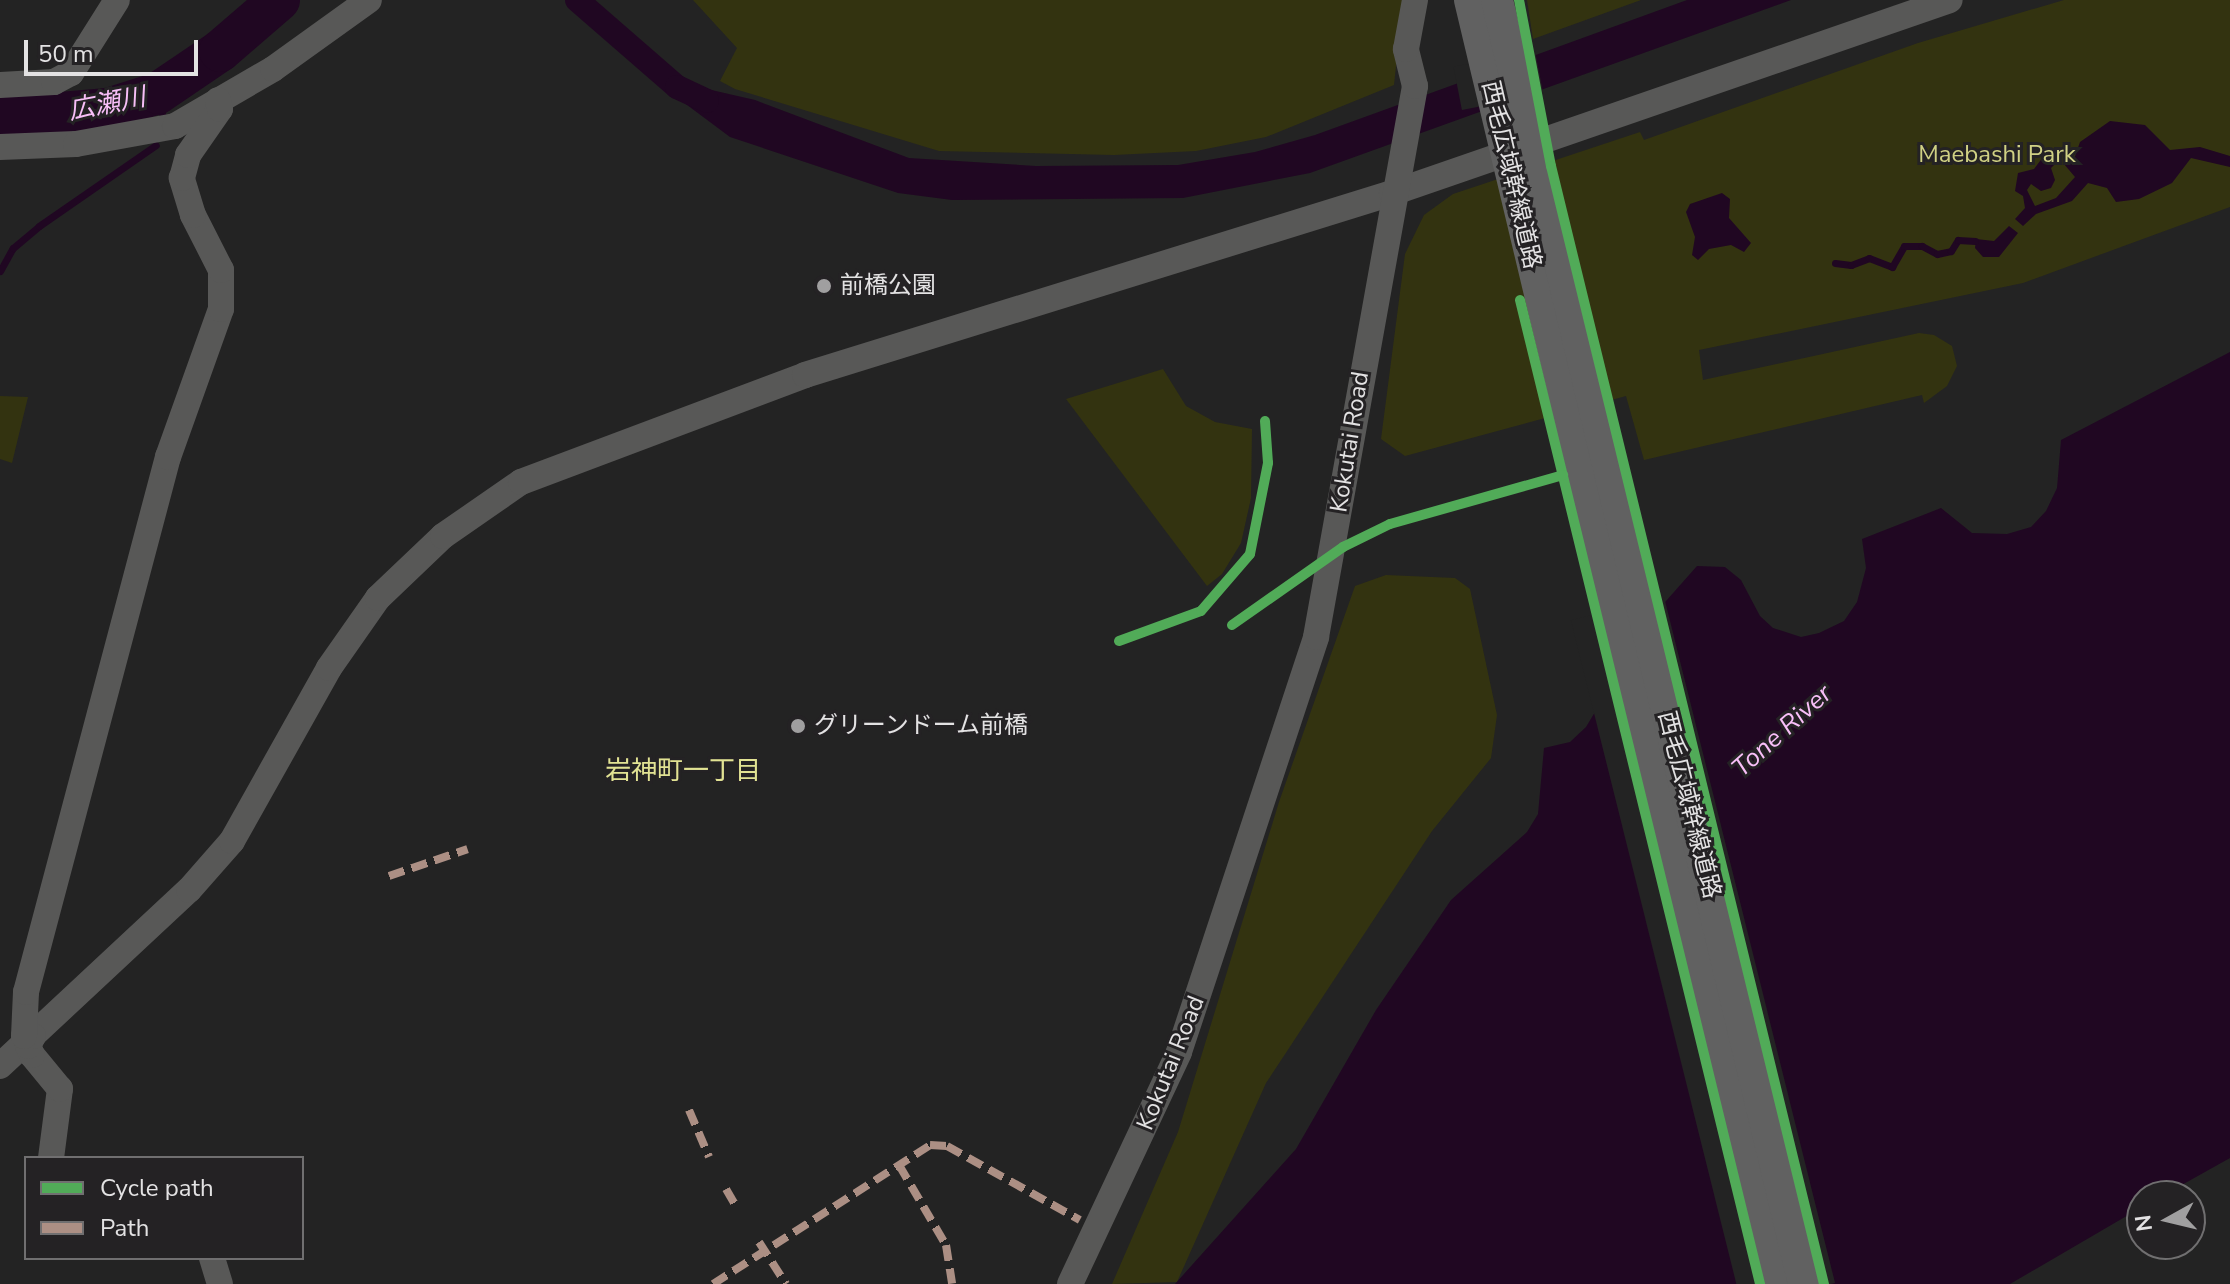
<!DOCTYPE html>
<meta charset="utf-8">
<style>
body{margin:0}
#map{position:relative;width:2230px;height:1284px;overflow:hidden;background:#232323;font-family:"Nunito Sans","Noto Sans JP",sans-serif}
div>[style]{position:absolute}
.green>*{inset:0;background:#333310}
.water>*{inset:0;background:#200722}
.pier>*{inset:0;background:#232323;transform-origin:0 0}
.stream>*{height:7px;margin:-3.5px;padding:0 3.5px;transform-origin:3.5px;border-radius:3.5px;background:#200722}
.canal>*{height:24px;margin:-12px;padding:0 12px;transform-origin:12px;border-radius:12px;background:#200722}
.river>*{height:42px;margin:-21px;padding:0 21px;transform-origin:21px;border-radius:21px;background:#200722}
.minor>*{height:26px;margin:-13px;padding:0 13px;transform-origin:13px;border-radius:13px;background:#585857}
.major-bridge>*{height:32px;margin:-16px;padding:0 16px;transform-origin:16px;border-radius:16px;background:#616161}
.quiet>*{height:8px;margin-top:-4px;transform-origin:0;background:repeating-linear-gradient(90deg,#ac8f84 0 16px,transparent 0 24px)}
.cycleway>*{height:10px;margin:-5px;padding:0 5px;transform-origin:5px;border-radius:5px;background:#51ab58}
.dots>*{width:22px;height:22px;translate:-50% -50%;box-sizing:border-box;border:4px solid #242224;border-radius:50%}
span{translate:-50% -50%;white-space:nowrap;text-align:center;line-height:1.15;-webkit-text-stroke:6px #242224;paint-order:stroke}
.park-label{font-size:24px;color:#d0d184}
.street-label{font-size:24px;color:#e3e2e3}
.poi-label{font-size:24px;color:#e3e2e3}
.left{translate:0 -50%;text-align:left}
.water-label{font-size:26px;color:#f8bff8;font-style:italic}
.neighbourhood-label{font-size:26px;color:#e1e293}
.legend{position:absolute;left:24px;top:1156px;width:280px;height:104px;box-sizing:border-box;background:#242224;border:2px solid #706f70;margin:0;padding:10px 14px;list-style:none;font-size:24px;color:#e3e2e3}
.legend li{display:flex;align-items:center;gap:16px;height:40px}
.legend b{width:40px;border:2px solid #706f70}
.north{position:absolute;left:2126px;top:1180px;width:80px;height:80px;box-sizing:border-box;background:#242224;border:2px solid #706f70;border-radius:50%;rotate:262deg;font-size:22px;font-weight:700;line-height:32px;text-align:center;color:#e3e2e3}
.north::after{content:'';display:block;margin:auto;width:28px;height:36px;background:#a09fa0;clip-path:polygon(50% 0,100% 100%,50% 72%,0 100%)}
.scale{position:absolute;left:24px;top:40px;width:174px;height:36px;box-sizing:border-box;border:4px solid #e3e2e3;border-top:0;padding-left:10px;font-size:24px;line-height:28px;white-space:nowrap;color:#e3e2e3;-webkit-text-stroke:6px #242224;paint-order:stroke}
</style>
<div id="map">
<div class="green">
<div style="clip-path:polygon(693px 0,1403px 0,1394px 85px,1266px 137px,1196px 151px,1114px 155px,939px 151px,735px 89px,720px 81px,737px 48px)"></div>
<div style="clip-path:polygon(1527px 0,1641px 0,1533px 39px)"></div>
<div style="clip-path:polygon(2064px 0,2230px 0,2230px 207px,2023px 283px,1699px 350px,1703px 380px,1919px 333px,1934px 335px,1952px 346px,1957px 366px,1947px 386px,1924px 403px,1922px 395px,1644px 460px,1626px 396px,1405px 456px,1381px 439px,1405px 254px,1424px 215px,1453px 194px,1640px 132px,1644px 140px,1918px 43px)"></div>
<div style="clip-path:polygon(1163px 369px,1186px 406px,1215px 422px,1252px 429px,1251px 498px,1241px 543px,1222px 574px,1207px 586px,1066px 399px)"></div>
<div style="clip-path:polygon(0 396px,28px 397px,12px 463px,0 459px)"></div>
<div style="clip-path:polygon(1386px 575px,1455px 578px,1470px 589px,1497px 715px,1491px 758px,1432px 831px,1266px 1083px,1177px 1282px,1112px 1284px,1178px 1132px,1279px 802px,1355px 586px)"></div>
</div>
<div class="water">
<div style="clip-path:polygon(1687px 0,1791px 0,1310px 173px,1183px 198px,952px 200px,898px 193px,730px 137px,671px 93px,681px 83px,755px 100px,909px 158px,1036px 166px,1178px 165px,1255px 152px,1315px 135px)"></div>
<div style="clip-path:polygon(2110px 121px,2145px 125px,2170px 150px,2200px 147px,2230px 156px,2230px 167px,2191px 158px,2172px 183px,2139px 199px,2116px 202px,2107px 188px,2088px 183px,2072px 201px,2036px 214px,2023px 226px,2015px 219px,2025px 208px,2023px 196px,2015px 191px,2018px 173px,2034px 169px,2043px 157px,2058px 161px,2051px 168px,2055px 180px,2051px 188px,2041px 191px,2031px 184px,2027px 190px,2035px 206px,2056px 198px,2075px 177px,2064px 164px,2073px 162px,2080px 142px)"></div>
<div style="clip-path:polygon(1722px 193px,1730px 199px,1729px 218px,1751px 243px,1744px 252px,1731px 245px,1709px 249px,1698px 260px,1692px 255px,1695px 237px,1686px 212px,1690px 204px)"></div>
<div style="clip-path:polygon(2009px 226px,2018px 233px,1999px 257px,1983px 257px,1975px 248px,1976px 239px,1994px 241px)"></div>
<div style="clip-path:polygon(2230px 352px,2230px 1158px,2162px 1196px,2142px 1196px,2142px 1207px,2010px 1284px,1175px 1284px,1296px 1149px,1376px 1010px,1451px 900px,1527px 832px,1538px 814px,1544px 748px,1570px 742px,1586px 727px,1595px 712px,1589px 688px,1697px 566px,1725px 567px,1741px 580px,1760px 616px,1773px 628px,1801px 637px,1819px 633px,1844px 621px,1857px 602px,1866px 568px,1862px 539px,1941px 508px,1972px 533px,2007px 534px,2031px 527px,2046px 511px,2057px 488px,2061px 440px)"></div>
</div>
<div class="pier">
<div style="left:1535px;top:51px;width:44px;height:83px;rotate:79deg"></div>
<div style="left:1664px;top:597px;width:707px;height:96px;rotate:76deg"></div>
</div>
<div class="stream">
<div style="left:158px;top:93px;width:32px;rotate:79deg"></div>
<div style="left:1835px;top:263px;width:16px;rotate:7deg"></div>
<div style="left:1851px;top:265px;width:19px;rotate:-21deg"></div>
<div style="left:1869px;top:258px;width:25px;rotate:21deg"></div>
<div style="left:1892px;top:267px;width:24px;rotate:-60deg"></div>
<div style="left:1904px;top:246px;width:18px"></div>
<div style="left:1922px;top:246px;width:17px;rotate:28deg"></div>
<div style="left:1937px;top:254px;width:14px;rotate:-12deg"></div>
<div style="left:1951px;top:251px;width:13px;rotate:-58deg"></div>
<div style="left:1958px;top:240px;width:17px;rotate:3deg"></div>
<div style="left:0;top:271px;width:26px;rotate:-61deg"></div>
<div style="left:13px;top:248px;width:34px;rotate:-40deg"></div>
<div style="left:39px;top:226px;width:142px;rotate:-34.7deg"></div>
</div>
<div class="canal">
<div style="left:577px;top:0;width:133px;rotate:41deg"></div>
<div style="left:677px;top:87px;width:33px;rotate:25deg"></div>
</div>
<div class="river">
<div style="left:0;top:118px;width:108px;rotate:-4.8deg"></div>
<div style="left:108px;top:109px;width:52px;rotate:-17.7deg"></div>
<div style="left:158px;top:93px;width:75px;rotate:-34.1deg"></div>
<div style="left:220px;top:51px;width:78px;rotate:-40.8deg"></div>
</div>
<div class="minor">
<div style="left:0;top:85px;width:54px;rotate:-3.2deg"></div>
<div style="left:54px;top:82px;width:19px;rotate:-28deg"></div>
<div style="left:71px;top:73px;width:86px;rotate:-57.8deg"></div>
<div style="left:0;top:147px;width:76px;rotate:-2.3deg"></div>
<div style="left:76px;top:144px;width:101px;rotate:-10.3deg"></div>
<div style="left:175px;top:126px;width:113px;rotate:-30.2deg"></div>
<div style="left:273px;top:69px;width:118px;rotate:-35.7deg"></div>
<div style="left:0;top:1066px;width:258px;rotate:-43deg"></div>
<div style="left:189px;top:890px;width:65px;rotate:-48.7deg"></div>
<div style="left:232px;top:841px;width:198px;rotate:-60.7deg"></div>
<div style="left:329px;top:668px;width:85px;rotate:-55deg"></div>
<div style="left:378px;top:598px;width:90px;rotate:-43.6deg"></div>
<div style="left:443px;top:536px;width:95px;rotate:-34.7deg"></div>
<div style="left:521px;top:482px;width:303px;rotate:-20.6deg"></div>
<div style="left:805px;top:375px;width:615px;rotate:-17.23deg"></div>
<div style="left:1392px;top:193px;width:590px;rotate:-19.08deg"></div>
<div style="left:51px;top:1158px;width:70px;rotate:-82.6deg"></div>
<div style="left:60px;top:1089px;width:44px;rotate:-129.5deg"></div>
<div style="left:32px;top:1055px;width:10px;rotate:-114deg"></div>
<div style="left:28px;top:1046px;width:11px;rotate:-63deg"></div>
<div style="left:33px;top:1036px;width:9px;rotate:180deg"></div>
<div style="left:24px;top:1036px;width:44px;rotate:-87.4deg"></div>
<div style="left:26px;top:992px;width:554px;rotate:-75.14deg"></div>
<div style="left:168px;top:457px;width:157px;rotate:-70.3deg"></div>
<div style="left:221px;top:309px;width:39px;rotate:-90deg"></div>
<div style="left:221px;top:270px;width:62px;rotate:-117deg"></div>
<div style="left:193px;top:215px;width:39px;rotate:-107deg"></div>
<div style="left:182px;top:178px;width:24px;rotate:-75deg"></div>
<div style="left:188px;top:155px;width:56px;rotate:-55.2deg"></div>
<div style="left:220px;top:109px;width:9px;rotate:-103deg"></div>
<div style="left:212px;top:1258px;width:27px;rotate:73deg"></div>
<div style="left:1070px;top:1284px;width:256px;rotate:-64.8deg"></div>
<div style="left:1179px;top:1052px;width:437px;rotate:-71.7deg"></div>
<div style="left:1316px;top:637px;width:560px;rotate:-79.81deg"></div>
<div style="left:1415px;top:86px;width:38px;rotate:-104deg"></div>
<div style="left:1406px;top:49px;width:50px;rotate:-79.6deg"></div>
</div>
<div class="major-bridge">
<div style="left:1470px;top:0;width:1320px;rotate:76.6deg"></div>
<div style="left:1497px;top:0;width:1320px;rotate:76.55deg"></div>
</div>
<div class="quiet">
<div style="left:389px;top:876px;width:83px;rotate:-18.9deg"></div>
<div style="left:689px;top:1110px;width:51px;rotate:66.9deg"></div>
<div style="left:899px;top:1165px;width:93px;rotate:59.6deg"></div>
<div style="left:946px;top:1245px;width:39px;rotate:81deg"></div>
<div style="left:726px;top:1189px;width:20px;rotate:60deg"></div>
<div style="left:759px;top:1242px;width:50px;rotate:57.3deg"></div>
<div style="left:713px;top:1284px;width:258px;rotate:-32.6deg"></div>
<div style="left:930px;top:1145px;width:17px;rotate:3deg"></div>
<div style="left:947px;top:1146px;width:152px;rotate:29.1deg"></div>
</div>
<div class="cycleway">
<div style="left:1519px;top:0;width:169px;rotate:79.1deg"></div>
<div style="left:1551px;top:166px;width:1151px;rotate:76.28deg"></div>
<div style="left:1520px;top:300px;width:1013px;rotate:76.29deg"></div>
<div style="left:1232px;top:625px;width:136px;rotate:-35.1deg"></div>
<div style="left:1343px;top:547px;width:52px;rotate:-26.1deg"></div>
<div style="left:1390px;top:524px;width:180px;rotate:-15.8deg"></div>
<div style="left:1119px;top:641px;width:87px;rotate:-20.1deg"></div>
<div style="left:1201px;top:611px;width:75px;rotate:-49.3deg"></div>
<div style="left:1250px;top:554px;width:93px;rotate:-78.8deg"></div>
<div style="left:1268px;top:463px;width:42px;rotate:-94.1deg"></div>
</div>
<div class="dots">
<div style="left:824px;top:286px;background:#a09fa0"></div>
<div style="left:798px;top:726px;background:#a09fa0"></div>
</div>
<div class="park-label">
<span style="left:1997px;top:155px">Maebashi Park</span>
</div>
<div class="street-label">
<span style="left:1511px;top:175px;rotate:77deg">西毛広域幹線道路</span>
<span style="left:1350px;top:442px;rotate:-81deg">Kokutai Road</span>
<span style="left:1689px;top:805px;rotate:76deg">西毛広域幹線道路</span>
<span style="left:1171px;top:1063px;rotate:-68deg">Kokutai Road</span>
</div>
<div class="poi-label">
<span class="left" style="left:840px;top:286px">前橋公園</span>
<span class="left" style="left:814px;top:726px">グリーンドーム前橋</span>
</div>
<div class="water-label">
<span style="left:107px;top:104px;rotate:-11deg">広瀬川</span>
<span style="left:1782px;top:731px;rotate:-42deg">Tone River</span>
</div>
<div class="neighbourhood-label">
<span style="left:683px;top:771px">岩神町一丁目</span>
</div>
<ul class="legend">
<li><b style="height:10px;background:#51ab58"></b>Cycle path</li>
<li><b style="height:10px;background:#ac8f84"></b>Path</li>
</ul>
<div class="north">N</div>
<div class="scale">50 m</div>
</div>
